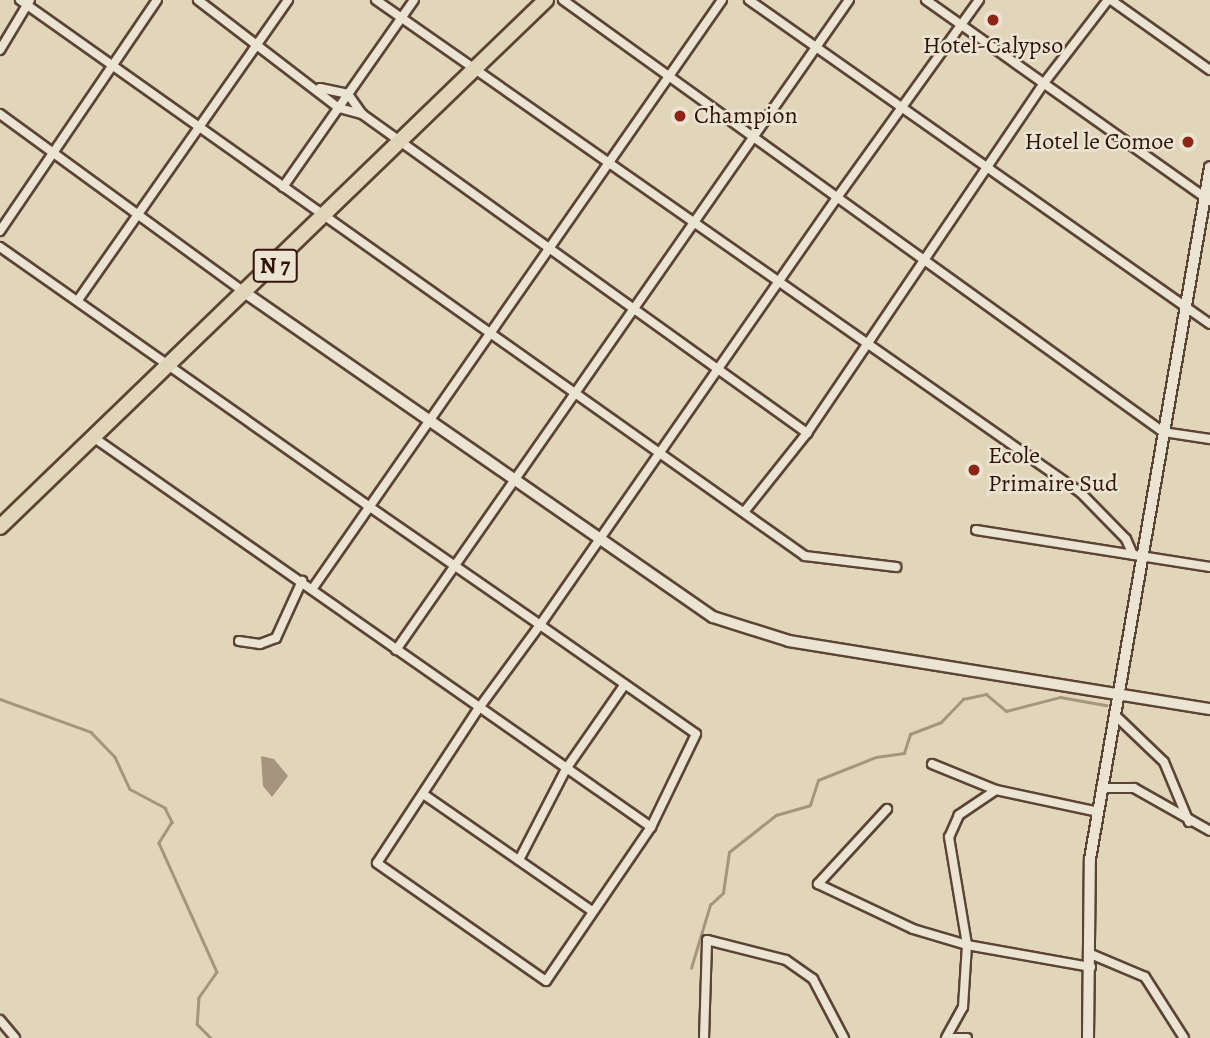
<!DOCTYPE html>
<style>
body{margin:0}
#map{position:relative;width:1210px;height:1038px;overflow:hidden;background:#e2d6ba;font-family:Alegreya,serif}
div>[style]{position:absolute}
.water>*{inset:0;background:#a5947e}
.stream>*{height:2.5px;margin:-1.25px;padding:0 1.25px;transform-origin:1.25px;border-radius:1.25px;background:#a5947e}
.roads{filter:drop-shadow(2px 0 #5c4435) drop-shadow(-2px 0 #5c4435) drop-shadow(0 2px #5c4435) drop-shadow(0 -2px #5c4435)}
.street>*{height:8px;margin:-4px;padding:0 4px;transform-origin:4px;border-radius:4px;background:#ece4d2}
.secondary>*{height:10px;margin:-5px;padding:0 5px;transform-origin:5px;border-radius:5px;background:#ece4d2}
.highway>*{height:14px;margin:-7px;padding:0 7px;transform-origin:7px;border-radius:7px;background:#e2d6ba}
.dots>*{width:19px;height:19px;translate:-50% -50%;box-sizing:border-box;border:4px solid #ece4d2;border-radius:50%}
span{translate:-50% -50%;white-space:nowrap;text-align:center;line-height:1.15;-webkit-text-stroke:5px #ece4d2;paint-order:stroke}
.shield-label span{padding:2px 5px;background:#ece4d2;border:2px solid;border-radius:5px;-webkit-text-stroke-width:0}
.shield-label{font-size:23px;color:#301309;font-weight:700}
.poi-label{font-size:24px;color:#301309}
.left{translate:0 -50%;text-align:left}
.right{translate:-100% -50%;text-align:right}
</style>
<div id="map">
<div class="water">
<div style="clip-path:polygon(261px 756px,274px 759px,288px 776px,272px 797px,263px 786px)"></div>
</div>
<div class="stream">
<div style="left:0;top:699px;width:97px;rotate:19.9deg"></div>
<div style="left:91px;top:732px;width:35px;rotate:46deg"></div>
<div style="left:115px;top:757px;width:35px;rotate:65deg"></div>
<div style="left:130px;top:789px;width:40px;rotate:28deg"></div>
<div style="left:165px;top:808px;width:16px;rotate:63deg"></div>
<div style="left:172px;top:822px;width:25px;rotate:122deg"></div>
<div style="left:159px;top:843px;width:141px;rotate:65.8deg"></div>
<div style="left:217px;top:972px;width:32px;rotate:125deg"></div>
<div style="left:199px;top:998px;width:26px;rotate:94deg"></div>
<div style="left:197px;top:1024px;width:20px;rotate:45deg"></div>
<div style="left:691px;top:968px;width:66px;rotate:-73.2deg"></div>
<div style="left:710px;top:905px;width:18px;rotate:-43deg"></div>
<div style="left:723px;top:893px;width:41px;rotate:-81.7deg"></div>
<div style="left:729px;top:852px;width:60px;rotate:-38.2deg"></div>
<div style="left:776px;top:815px;width:35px;rotate:-16deg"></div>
<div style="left:810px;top:805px;width:26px;rotate:-72deg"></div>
<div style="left:818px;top:780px;width:62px;rotate:-21.6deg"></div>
<div style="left:876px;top:757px;width:28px;rotate:-8deg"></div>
<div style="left:904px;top:753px;width:20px;rotate:-72deg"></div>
<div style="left:910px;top:734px;width:33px;rotate:-21deg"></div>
<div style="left:941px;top:722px;width:32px;rotate:-46deg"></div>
<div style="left:963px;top:699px;width:24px;rotate:-12deg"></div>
<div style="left:986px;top:694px;width:26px;rotate:40deg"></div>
<div style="left:1006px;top:711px;width:56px;rotate:-14.5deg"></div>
<div style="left:1060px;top:697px;width:47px;rotate:9.9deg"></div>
</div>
<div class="roads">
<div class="street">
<div style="left:20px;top:0;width:962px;rotate:35.31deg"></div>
<div style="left:805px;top:556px;width:92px;rotate:6.9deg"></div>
<div style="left:198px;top:0;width:178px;rotate:37.5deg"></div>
<div style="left:339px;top:108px;width:24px;rotate:15deg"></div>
<div style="left:362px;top:114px;width:548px;rotate:35.63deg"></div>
<div style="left:376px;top:0;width:860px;rotate:34.96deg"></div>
<div style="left:1081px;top:493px;width:64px;rotate:45.6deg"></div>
<div style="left:1126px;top:539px;width:17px;rotate:66deg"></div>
<div style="left:563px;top:0;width:739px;rotate:35.75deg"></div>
<div style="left:1163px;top:432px;width:48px;rotate:8.5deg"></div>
<div style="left:749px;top:0;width:563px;rotate:35.1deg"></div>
<div style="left:926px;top:0;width:348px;rotate:35.3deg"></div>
<div style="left:1111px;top:0;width:121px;rotate:35.3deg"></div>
<div style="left:0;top:50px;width:58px;rotate:-59deg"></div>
<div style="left:320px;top:88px;width:29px;rotate:12deg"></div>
<div style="left:348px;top:94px;width:24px;rotate:55deg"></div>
<div style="left:0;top:114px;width:306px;rotate:36.1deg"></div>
<div style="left:283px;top:187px;width:228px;rotate:-55deg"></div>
<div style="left:0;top:231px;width:279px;rotate:-55.8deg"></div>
<div style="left:0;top:247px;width:449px;rotate:35.1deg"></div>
<div style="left:367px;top:505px;width:211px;rotate:34.7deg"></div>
<div style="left:540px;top:625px;width:190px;rotate:34.9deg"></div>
<div style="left:696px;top:734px;width:103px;rotate:115.8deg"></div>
<div style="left:651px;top:827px;width:186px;rotate:124.3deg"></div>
<div style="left:546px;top:981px;width:206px;rotate:-145.1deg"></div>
<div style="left:377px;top:863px;width:186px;rotate:-56.7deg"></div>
<div style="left:479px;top:708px;width:103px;rotate:-53.7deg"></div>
<div style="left:540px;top:625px;width:519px;rotate:-55.21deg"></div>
<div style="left:836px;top:199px;width:245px;rotate:-54.3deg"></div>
<div style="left:78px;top:300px;width:366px;rotate:-55deg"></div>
<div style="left:93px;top:437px;width:681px;rotate:34.95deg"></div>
<div style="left:744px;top:512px;width:101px;rotate:-51.4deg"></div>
<div style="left:807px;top:433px;width:423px;rotate:-55.9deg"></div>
<div style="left:1044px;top:83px;width:105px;rotate:-52.4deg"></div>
<div style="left:976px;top:530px;width:237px;rotate:9deg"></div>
<div style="left:313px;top:588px;width:716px;rotate:-55.18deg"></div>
<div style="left:239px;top:641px;width:21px;rotate:8deg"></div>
<div style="left:260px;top:644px;width:17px;rotate:-21deg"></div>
<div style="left:276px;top:638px;width:63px;rotate:-65.5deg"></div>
<div style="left:396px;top:650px;width:792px;rotate:-55.13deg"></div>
<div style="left:1116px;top:716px;width:66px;rotate:43.8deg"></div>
<div style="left:1164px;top:762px;width:65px;rotate:67.4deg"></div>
<div style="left:932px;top:764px;width:69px;rotate:22.1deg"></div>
<div style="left:996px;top:790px;width:105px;rotate:12.1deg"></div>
<div style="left:1106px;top:788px;width:28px"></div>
<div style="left:1134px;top:788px;width:87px;rotate:29.5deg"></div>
<div style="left:996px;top:790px;width:45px;rotate:146deg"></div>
<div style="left:959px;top:815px;width:24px;rotate:114deg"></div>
<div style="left:949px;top:837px;width:109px;rotate:80.5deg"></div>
<div style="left:967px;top:945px;width:126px;rotate:10.1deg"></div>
<div style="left:426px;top:796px;width:202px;rotate:34.7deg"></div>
<div style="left:887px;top:809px;width:102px;rotate:132.6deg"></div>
<div style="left:818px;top:884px;width:105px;rotate:25.3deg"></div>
<div style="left:913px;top:929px;width:56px;rotate:16.5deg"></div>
<div style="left:967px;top:945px;width:62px;rotate:93.7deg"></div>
<div style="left:963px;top:1007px;width:35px;rotate:119deg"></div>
<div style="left:519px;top:860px;width:102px;rotate:-62.7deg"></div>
<div style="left:566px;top:769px;width:103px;rotate:-55.2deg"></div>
<div style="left:1093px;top:955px;width:56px;rotate:22.9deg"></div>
<div style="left:1145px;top:977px;width:72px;rotate:57.4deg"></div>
<div style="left:0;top:1020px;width:23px;rotate:50deg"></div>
<div style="left:704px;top:1038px;width:98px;rotate:-88.2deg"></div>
<div style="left:707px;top:940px;width:81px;rotate:14.2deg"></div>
<div style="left:786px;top:960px;width:33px;rotate:35deg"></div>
<div style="left:813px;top:979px;width:67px;rotate:62.3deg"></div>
<div style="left:954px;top:1038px;width:13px"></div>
</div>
<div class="secondary">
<div style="left:247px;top:294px;width:567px;rotate:34.73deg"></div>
<div style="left:713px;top:617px;width:80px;rotate:17.5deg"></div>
<div style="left:789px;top:641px;width:426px;rotate:9.2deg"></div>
<div style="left:1088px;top:1038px;width:179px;rotate:-89.4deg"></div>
<div style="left:1090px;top:859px;width:702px;rotate:-80.16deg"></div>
</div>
<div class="highway">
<div style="left:0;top:527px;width:759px;rotate:-43.99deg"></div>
</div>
</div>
<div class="dots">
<div style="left:993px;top:20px;background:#8f2418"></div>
<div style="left:680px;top:116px;background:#8f2418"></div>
<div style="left:1188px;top:142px;background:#8f2418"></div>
<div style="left:974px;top:470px;background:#8f2418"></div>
</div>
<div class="shield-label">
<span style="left:275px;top:266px">N 7</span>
</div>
<div class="poi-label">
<span style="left:993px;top:46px">Hotel-Calypso</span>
<span class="left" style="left:694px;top:116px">Champion</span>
<span class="right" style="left:1174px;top:142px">Hotel le Comoe</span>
<span class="left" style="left:988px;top:470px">Ecole<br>Primaire Sud</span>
</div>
</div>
